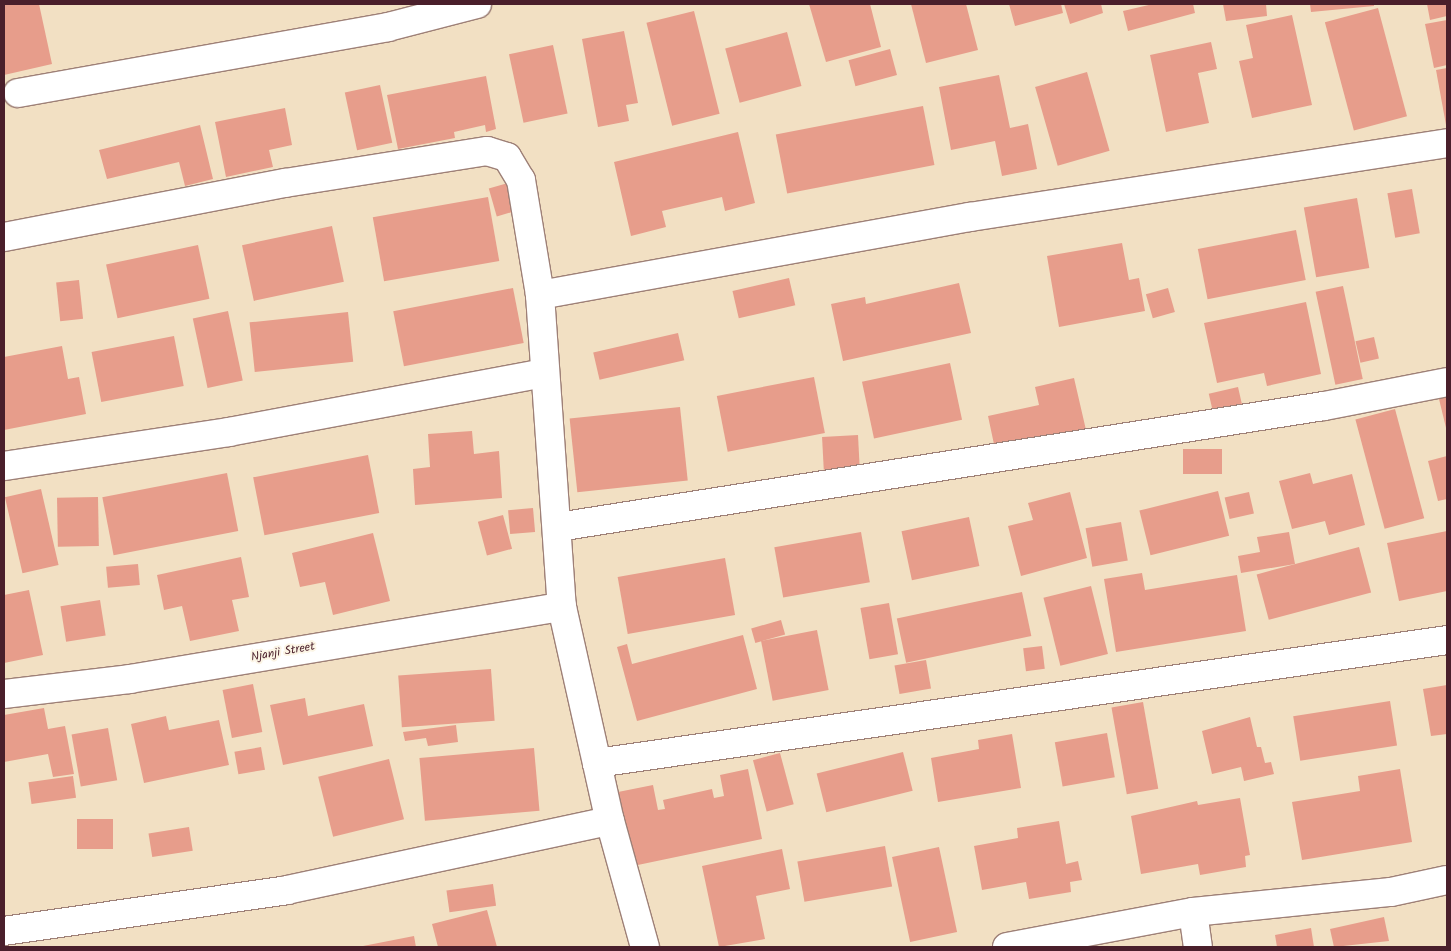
<!DOCTYPE html>
<style>
body{margin:0}
#map{position:relative;width:1451px;height:951px;overflow:hidden;background:#f2e0c3;font-family:Kalam,sans-serif}
div>[style]{position:absolute}
.building>*{inset:0;background:#e79d8b;transform-origin:0 0}
.roads{filter:drop-shadow(1px 0 #9e8077) drop-shadow(-1px 0 #9e8077) drop-shadow(0 1px #9e8077) drop-shadow(0 -1px #9e8077)}
.street>*{height:28px;margin:-14px;padding:0 14px;transform-origin:14px;border-radius:14px;background:#fff}
span{translate:-50% -50%;white-space:nowrap;text-align:center;line-height:1.15;-webkit-text-stroke:4px #fcf5e5;paint-order:stroke}
.street-label{font-size:12px;color:#4a1f2b}
.frame{position:absolute;inset:0;border:5px solid #4a1f2b;pointer-events:none}
</style>
<div id="map">
<div class="building">
<div style="clip-path:polygon(4px 4px,39px 4px,52px 64px,4px 75px)"></div>
<div style="clip-path:polygon(809px 4px,870px 4px,881px 47px,826px 62px)"></div>
<div style="clip-path:polygon(911px 4px,966px 4px,978px 50px,926px 63px)"></div>
<div style="clip-path:polygon(1009px 4px,1061px 4px,1063px 13px,1015px 26px)"></div>
<div style="clip-path:polygon(1064px 4px,1101px 4px,1103px 13px,1070px 24px)"></div>
<div style="clip-path:polygon(1153px 4px,1193px 4px,1195px 13px,1128px 31px,1123px 11px)"></div>
<div style="clip-path:polygon(1223px 4px,1266px 4px,1267px 16px,1226px 21px)"></div>
<div style="clip-path:polygon(1310px 4px,1374px 4px,1374px 6px,1311px 12px)"></div>
<div style="clip-path:polygon(1427px 4px,1447px 4px,1447px 16px,1430px 20px)"></div>
<div style="left:1378px;top:8px;width:112px;height:55px;rotate:75deg"></div>
<div style="left:694px;top:11px;width:106px;height:49px;rotate:76deg"></div>
<div style="clip-path:polygon(1292px 15px,1312px 105px,1252px 118px,1239px 61px,1253px 58px,1246px 25px)"></div>
<div style="clip-path:polygon(1447px 20px,1447px 65px,1434px 68px,1425px 24px)"></div>
<div style="clip-path:polygon(624px 31px,638px 103px,626px 105px,629px 121px,598px 127px,582px 39px)"></div>
<div style="left:787px;top:32px;width:56px;height:64px;rotate:75deg"></div>
<div style="clip-path:polygon(1211px 42px,1217px 69px,1198px 73px,1209px 123px,1166px 132px,1150px 55px)"></div>
<div style="left:553px;top:45px;width:70px;height:45px;rotate:78deg"></div>
<div style="left:890px;top:49px;width:27px;height:43px;rotate:75deg"></div>
<div style="clip-path:polygon(1447px 68px,1447px 125px,1446px 125px,1436px 70px)"></div>
<div style="left:1087px;top:72px;width:82px;height:54px;rotate:74deg"></div>
<div style="clip-path:polygon(999px 75px,1010px 128px,1028px 124px,1037px 169px,1002px 176px,995px 141px,951px 150px,939px 87px)"></div>
<div style="clip-path:polygon(486px 76px,496px 129px,486px 132px,485px 125px,454px 132px,455px 138px,398px 149px,387px 95px)"></div>
<div style="left:380px;top:85px;width:59px;height:36px;rotate:78deg"></div>
<div style="left:923px;top:106px;width:60px;height:150px;rotate:79deg"></div>
<div style="clip-path:polygon(285px 108px,292px 145px,269px 150px,273px 167px,226px 177px,215px 122px)"></div>
<div style="clip-path:polygon(200px 125px,213px 179px,185px 186px,179px 162px,107px 179px,99px 150px)"></div>
<div style="clip-path:polygon(738px 132px,755px 203px,725px 211px,722px 197px,662px 211px,666px 227px,631px 236px,614px 162px)"></div>
<div style="left:508px;top:183px;width:29px;height:20px;rotate:74deg"></div>
<div style="left:1412px;top:189px;width:45px;height:25px;rotate:80deg"></div>
<div style="left:488px;top:197px;width:65px;height:117px;rotate:80deg"></div>
<div style="left:1357px;top:198px;width:71px;height:54px;rotate:80deg"></div>
<div style="left:332px;top:226px;width:57px;height:92px;rotate:78deg"></div>
<div style="left:1296px;top:230px;width:51px;height:100px;rotate:79deg"></div>
<div style="clip-path:polygon(1122px 243px,1129px 280px,1139px 278px,1145px 311px,1059px 327px,1047px 256px)"></div>
<div style="left:198px;top:245px;width:55px;height:94px;rotate:78deg"></div>
<div style="left:789px;top:278px;width:28px;height:58px;rotate:77deg"></div>
<div style="left:79px;top:280px;width:39px;height:23px;rotate:84deg"></div>
<div style="clip-path:polygon(959px 283px,971px 333px,843px 361px,831px 304px,865px 297px,866px 304px)"></div>
<div style="left:1343px;top:286px;width:95px;height:28px;rotate:78deg"></div>
<div style="left:513px;top:288px;width:56px;height:122px;rotate:79deg"></div>
<div style="left:1168px;top:288px;width:25px;height:23px;rotate:74deg"></div>
<div style="clip-path:polygon(1306px 302px,1321px 374px,1267px 386px,1264px 373px,1217px 383px,1204px 323px)"></div>
<div style="left:228px;top:311px;width:71px;height:36px;rotate:78deg"></div>
<div style="left:348px;top:312px;width:50px;height:99px;rotate:84deg"></div>
<div style="left:678px;top:333px;width:28px;height:87px;rotate:77deg"></div>
<div style="left:174px;top:336px;width:51px;height:84px;rotate:79deg"></div>
<div style="left:1374px;top:337px;width:22px;height:19px;rotate:77deg"></div>
<div style="clip-path:polygon(62px 346px,68px 379px,79px 377px,86px 414px,4px 430px,4px 357px)"></div>
<div style="left:950px;top:363px;width:58px;height:90px;rotate:78deg"></div>
<div style="left:814px;top:377px;width:57px;height:99px;rotate:79deg"></div>
<div style="clip-path:polygon(1074px 378px,1086px 430px,995px 449px,988px 416px,1039px 405px,1035px 387px)"></div>
<div style="left:1238px;top:387px;width:22px;height:30px;rotate:77deg"></div>
<div style="clip-path:polygon(1447px 397px,1447px 432px,1439px 399px)"></div>
<div style="left:680px;top:407px;width:74px;height:111px;rotate:84deg"></div>
<div style="left:1395px;top:409px;width:113px;height:41px;rotate:75deg"></div>
<div style="clip-path:polygon(472px 431px,474px 454px,499px 451px,502px 498px,415px 505px,413px 469px,430px 467px,428px 434px)"></div>
<div style="left:858px;top:435px;width:33px;height:36px;rotate:87deg"></div>
<div style="left:1222px;top:449px;width:25px;height:39px;rotate:90deg"></div>
<div style="left:368px;top:455px;width:59px;height:117px;rotate:79deg"></div>
<div style="clip-path:polygon(1447px 456px,1447px 499px,1438px 501px,1428px 461px)"></div>
<div style="left:227px;top:473px;width:59px;height:127px;rotate:79deg"></div>
<div style="clip-path:polygon(1310px 473px,1313px 484px,1352px 474px,1365px 525px,1329px 535px,1325px 521px,1292px 529px,1279px 481px)"></div>
<div style="left:41px;top:489px;width:78px;height:37px;rotate:77deg"></div>
<div style="left:1218px;top:491px;width:46px;height:81px;rotate:76deg"></div>
<div style="clip-path:polygon(1070px 492px,1087px 558px,1021px 576px,1008px 526px,1033px 520px,1028px 503px)"></div>
<div style="left:1249px;top:492px;width:22px;height:25px;rotate:77deg"></div>
<div style="left:98px;top:497px;width:49px;height:41px;rotate:89deg"></div>
<div style="left:533px;top:508px;width:24px;height:25px;rotate:85deg"></div>
<div style="left:503px;top:515px;width:35px;height:26px;rotate:75deg"></div>
<div style="left:969px;top:517px;width:50px;height:69px;rotate:78deg"></div>
<div style="left:1121px;top:522px;width:39px;height:36px;rotate:80deg"></div>
<div style="clip-path:polygon(1447px 531px,1447px 591px,1399px 601px,1387px 543px)"></div>
<div style="left:861px;top:532px;width:51px;height:88px;rotate:80deg"></div>
<div style="clip-path:polygon(1289px 532px,1295px 564px,1241px 573px,1238px 556px,1260px 552px,1257px 537px)"></div>
<div style="clip-path:polygon(373px 533px,390px 601px,333px 615px,325px 582px,300px 587px,292px 553px)"></div>
<div style="left:1359px;top:547px;width:47px;height:106px;rotate:75deg"></div>
<div style="clip-path:polygon(241px 557px,249px 597px,232px 600px,239px 631px,190px 641px,182px 606px,164px 610px,157px 575px)"></div>
<div style="left:725px;top:558px;width:58px;height:109px;rotate:80deg"></div>
<div style="left:138px;top:564px;width:21px;height:32px;rotate:85deg"></div>
<div style="clip-path:polygon(1142px 573px,1145px 590px,1237px 575px,1246px 631px,1116px 652px,1104px 579px)"></div>
<div style="left:1091px;top:586px;width:70px;height:49px;rotate:76deg"></div>
<div style="clip-path:polygon(29px 590px,43px 655px,4px 663px,4px 595px)"></div>
<div style="left:1022px;top:592px;width:45px;height:128px;rotate:78deg"></div>
<div style="left:100px;top:600px;width:36px;height:40px;rotate:81deg"></div>
<div style="left:889px;top:603px;width:52px;height:29px;rotate:80deg"></div>
<div style="left:781px;top:620px;width:15px;height:31px;rotate:74deg"></div>
<div style="left:817px;top:630px;width:61px;height:57px;rotate:79deg"></div>
<div style="clip-path:polygon(743px 635px,757px 689px,637px 721px,617px 647px,627px 644px,632px 664px)"></div>
<div style="left:1042px;top:646px;width:23px;height:19px;rotate:83deg"></div>
<div style="left:926px;top:660px;width:29px;height:32px;rotate:80deg"></div>
<div style="left:491px;top:669px;width:52px;height:93px;rotate:86deg"></div>
<div style="left:253px;top:684px;width:49px;height:31px;rotate:79deg"></div>
<div style="clip-path:polygon(1447px 685px,1447px 734px,1431px 736px,1423px 689px)"></div>
<div style="clip-path:polygon(305px 698px,308px 716px,364px 704px,373px 746px,283px 765px,270px 705px)"></div>
<div style="left:1390px;top:701px;width:45px;height:98px;rotate:81deg"></div>
<div style="left:1143px;top:702px;width:88px;height:32px;rotate:80deg"></div>
<div style="clip-path:polygon(44px 708px,48px 729px,65px 726px,74px 774px,53px 777px,48px 754px,4px 762px,4px 715px)"></div>
<div style="clip-path:polygon(166px 716px,169px 730px,219px 720px,229px 765px,144px 783px,131px 724px)"></div>
<div style="clip-path:polygon(1250px 717px,1257px 747px,1261px 747px,1265px 763px,1271px 762px,1274px 774px,1244px 781px,1241px 767px,1212px 774px,1202px 731px)"></div>
<div style="clip-path:polygon(456px 725px,458px 742px,428px 746px,426px 738px,405px 741px,403px 732px)"></div>
<div style="left:108px;top:728px;width:53px;height:37px;rotate:80deg"></div>
<div style="left:1107px;top:733px;width:45px;height:53px;rotate:80deg"></div>
<div style="clip-path:polygon(1012px 734px,1021px 788px,938px 802px,931px 758px,979px 749px,978px 740px)"></div>
<div style="left:261px;top:747px;width:23px;height:27px;rotate:80deg"></div>
<div style="left:534px;top:748px;width:63px;height:115px;rotate:85deg"></div>
<div style="left:903px;top:752px;width:40px;height:89px;rotate:76deg"></div>
<div style="left:780px;top:753px;width:53px;height:28px;rotate:75deg"></div>
<div style="left:389px;top:759px;width:62px;height:73px;rotate:76deg"></div>
<div style="clip-path:polygon(748px 769px,762px 839px,633px 866px,618px 792px,653px 785px,658px 810px,665px 809px,663px 800px,712px 789px,714px 798px,724px 796px,720px 775px)"></div>
<div style="clip-path:polygon(1400px 769px,1412px 842px,1302px 860px,1292px 802px,1360px 791px,1358px 776px)"></div>
<div style="left:73px;top:776px;width:22px;height:45px;rotate:82deg"></div>
<div style="clip-path:polygon(1240px 798px,1250px 855px,1245px 856px,1246px 867px,1200px 875px,1198px 864px,1141px 874px,1131px 816px,1197px 801px,1198px 805px)"></div>
<div style="left:113px;top:819px;width:30px;height:36px;rotate:90deg"></div>
<div style="clip-path:polygon(1059px 821px,1066px 864px,1078px 861px,1082px 880px,1070px 882px,1071px 892px,1029px 899px,1026px 882px,982px 890px,974px 846px,1018px 838px,1017px 828px)"></div>
<div style="left:189px;top:827px;width:24px;height:41px;rotate:81deg"></div>
<div style="left:885px;top:846px;width:41px;height:89px;rotate:80deg"></div>
<div style="left:939px;top:847px;width:87px;height:48px;rotate:78deg"></div>
<div style="clip-path:polygon(782px 849px,790px 889px,756px 896px,765px 939px,719px 947px,702px 866px)"></div>
<div style="left:493px;top:884px;width:22px;height:47px;rotate:82deg"></div>
<div style="clip-path:polygon(487px 910px,497px 947px,438px 947px,432px 924px)"></div>
<div style="clip-path:polygon(1384px 917px,1389px 941px,1334px 947px,1330px 929px)"></div>
<div style="clip-path:polygon(1311px 928px,1314px 947px,1277px 947px,1275px 935px)"></div>
<div style="clip-path:polygon(414px 936px,416px 947px,363px 947px,363px 946px)"></div>
</div>
<div class="roads">
<div class="street">
<div style="left:18px;top:93px;width:376px;rotate:-10.1deg"></div>
<div style="left:388px;top:27px;width:92px;rotate:-14.5deg"></div>
<div style="left:4px;top:237px;width:286px;rotate:-10.9deg"></div>
<div style="left:285px;top:183px;width:205px;rotate:-9deg"></div>
<div style="left:487px;top:151px;width:21px;rotate:17deg"></div>
<div style="left:507px;top:157px;width:27px;rotate:59deg"></div>
<div style="left:521px;top:180px;width:117px;rotate:80.6deg"></div>
<div style="left:540px;top:295px;width:313px;rotate:86deg"></div>
<div style="left:562px;top:607px;width:219px;rotate:77.4deg"></div>
<div style="left:610px;top:821px;width:131px;rotate:74.5deg"></div>
<div style="left:540px;top:295px;width:437px;rotate:-10.3deg"></div>
<div style="left:970px;top:217px;width:483px;rotate:-8.8deg"></div>
<div style="left:4px;top:466px;width:228px;rotate:-8.6deg"></div>
<div style="left:229px;top:432px;width:319px;rotate:-10.6deg"></div>
<div style="left:558px;top:527px;width:775px;rotate:-8.98deg"></div>
<div style="left:1324px;top:406px;width:125px;rotate:-11deg"></div>
<div style="left:4px;top:694px;width:127px;rotate:-6.8deg"></div>
<div style="left:130px;top:679px;width:438px;rotate:-9.5deg"></div>
<div style="left:597px;top:763px;width:859px;rotate:-8.23deg"></div>
<div style="left:1193px;top:912px;width:35px;rotate:82deg"></div>
<div style="left:4px;top:931px;width:286px;rotate:-8.2deg"></div>
<div style="left:287px;top:890px;width:330px;rotate:-12.1deg"></div>
<div style="left:1007px;top:947px;width:189px;rotate:-10.7deg"></div>
<div style="left:1193px;top:912px;width:199px;rotate:-5.8deg"></div>
<div style="left:1391px;top:892px;width:57px;rotate:-12.1deg"></div>
</div>
</div>
<div class="street-label">
<span style="left:283px;top:652px;rotate:-10deg">Njanji Street</span>
</div>
<div class="frame"></div>
</div>
